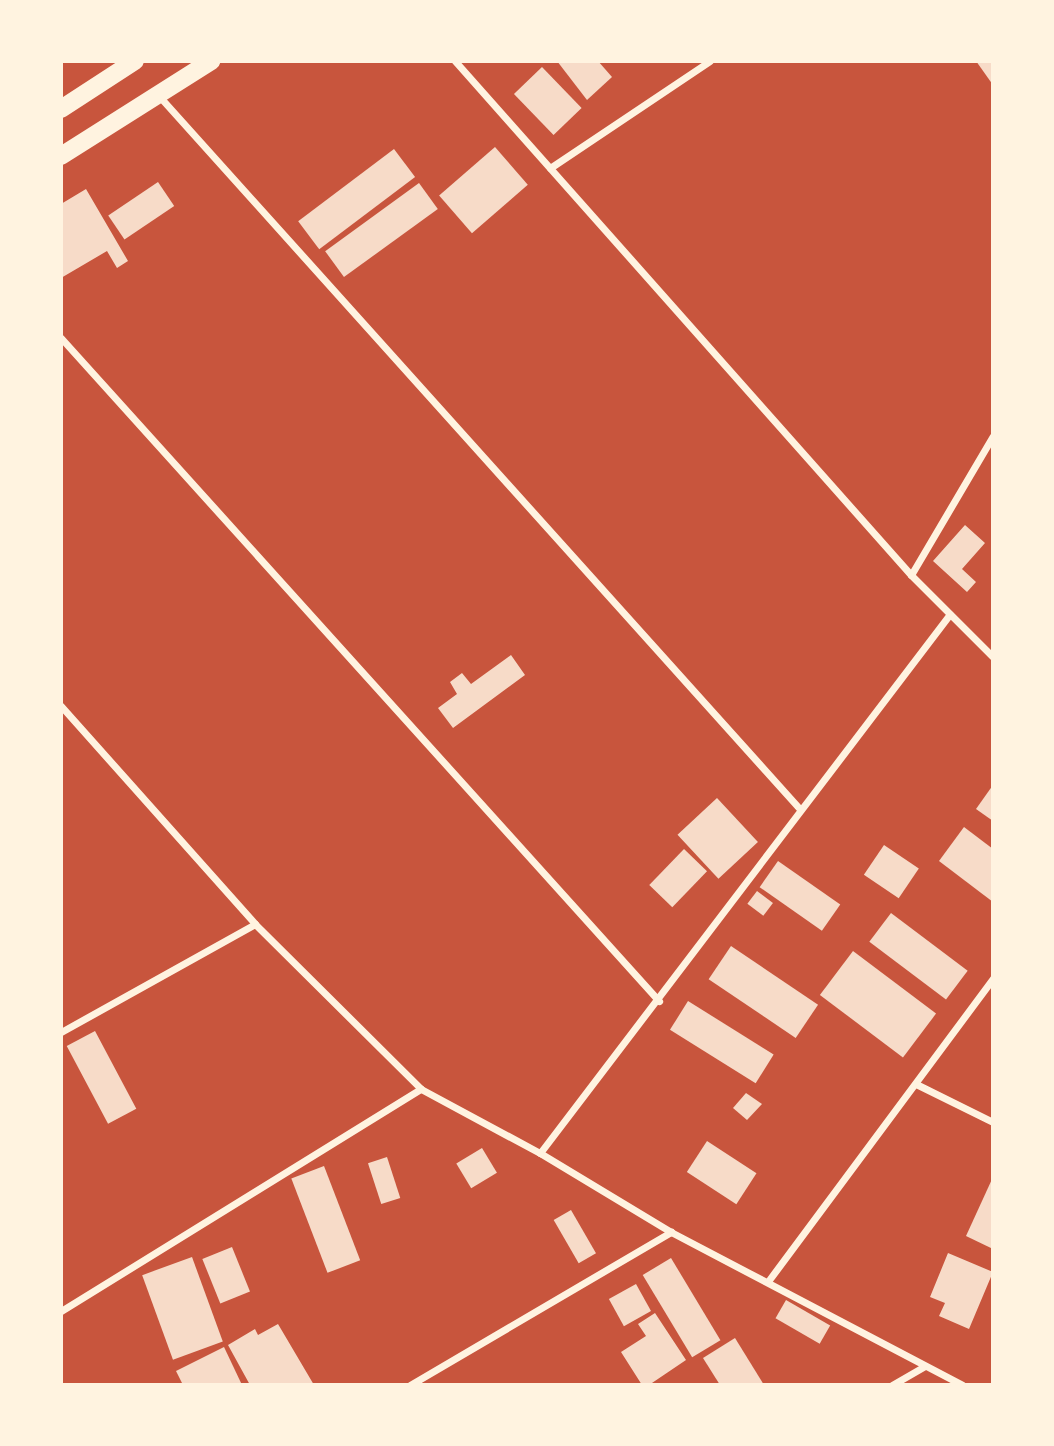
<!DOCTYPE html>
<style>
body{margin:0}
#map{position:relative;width:1054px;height:1446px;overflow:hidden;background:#c8553d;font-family:Figtree,sans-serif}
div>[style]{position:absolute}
.building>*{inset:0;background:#f7dbc8;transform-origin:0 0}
.minor>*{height:7px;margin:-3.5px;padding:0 3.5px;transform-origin:3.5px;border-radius:3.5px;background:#fff3e0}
.primary>*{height:18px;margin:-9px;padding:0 9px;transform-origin:9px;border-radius:9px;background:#fff3e0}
span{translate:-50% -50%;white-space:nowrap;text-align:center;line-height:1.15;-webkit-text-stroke:7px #fff3e0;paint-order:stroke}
.frame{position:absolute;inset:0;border:63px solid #fff3e0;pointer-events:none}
</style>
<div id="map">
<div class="building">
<div style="clip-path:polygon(557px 61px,598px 61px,612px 77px,587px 100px)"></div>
<div style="clip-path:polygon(976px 61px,993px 61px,993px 85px)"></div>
<div style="left:542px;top:67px;width:57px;height:39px;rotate:46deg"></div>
<div style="left:495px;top:147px;width:50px;height:74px;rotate:49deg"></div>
<div style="left:394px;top:149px;width:35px;height:120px;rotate:53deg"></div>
<div style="left:158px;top:182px;width:29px;height:60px;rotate:56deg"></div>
<div style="left:419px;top:183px;width:32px;height:116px;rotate:54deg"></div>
<div style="clip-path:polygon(86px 189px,128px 261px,117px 268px,107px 251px,61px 278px,61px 204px)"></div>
<div style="clip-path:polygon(965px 525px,985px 543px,962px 569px,976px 582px,967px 592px,933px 561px)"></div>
<div style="clip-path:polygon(511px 655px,525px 675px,453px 728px,438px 708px,457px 694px,450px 682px,462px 673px,471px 684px)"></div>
<div style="clip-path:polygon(993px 785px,993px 821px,976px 809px)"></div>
<div style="left:717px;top:798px;width:60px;height:54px;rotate:47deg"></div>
<div style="clip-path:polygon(964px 827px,993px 849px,993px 902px,939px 861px)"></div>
<div style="left:884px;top:845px;width:42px;height:36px;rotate:34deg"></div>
<div style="left:684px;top:849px;width:32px;height:50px;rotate:44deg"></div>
<div style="left:778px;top:861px;width:76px;height:32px;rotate:35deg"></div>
<div style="left:757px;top:891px;width:20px;height:16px;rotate:37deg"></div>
<div style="left:891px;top:913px;width:96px;height:36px;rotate:37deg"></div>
<div style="left:731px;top:946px;width:105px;height:40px;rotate:34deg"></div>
<div style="left:853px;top:951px;width:104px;height:55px;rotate:37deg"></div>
<div style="left:688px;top:1001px;width:101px;height:34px;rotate:32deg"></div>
<div style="left:95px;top:1031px;width:88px;height:32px;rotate:62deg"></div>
<div style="clip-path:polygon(746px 1093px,762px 1104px,747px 1120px,733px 1108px)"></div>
<div style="left:707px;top:1141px;width:59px;height:37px;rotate:33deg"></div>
<div style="left:482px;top:1148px;width:29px;height:30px;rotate:59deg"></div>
<div style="left:387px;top:1157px;width:43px;height:20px;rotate:72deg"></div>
<div style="left:324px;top:1166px;width:101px;height:35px;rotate:69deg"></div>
<div style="clip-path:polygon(993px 1177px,993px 1249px,966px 1236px)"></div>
<div style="left:571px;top:1210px;width:50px;height:20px;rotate:60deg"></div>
<div style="left:232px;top:1247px;width:48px;height:32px;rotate:68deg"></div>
<div style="clip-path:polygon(948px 1253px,993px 1272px,969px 1329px,939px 1316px,945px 1303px,930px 1297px)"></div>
<div style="left:192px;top:1257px;width:90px;height:53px;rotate:70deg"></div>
<div style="left:671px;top:1258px;width:96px;height:33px;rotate:59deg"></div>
<div style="left:636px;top:1284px;width:31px;height:31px;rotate:61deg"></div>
<div style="left:786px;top:1300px;width:51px;height:21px;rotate:30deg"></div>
<div style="clip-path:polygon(655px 1313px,686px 1360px,649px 1385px,642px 1385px,621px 1352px,646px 1336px,638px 1324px)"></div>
<div style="clip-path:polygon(278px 1324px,314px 1385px,250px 1385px,228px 1345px,255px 1329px,258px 1335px)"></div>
<div style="clip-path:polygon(735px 1338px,764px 1385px,720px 1385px,703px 1358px)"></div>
<div style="clip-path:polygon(224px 1347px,242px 1385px,183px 1385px,176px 1371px)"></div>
</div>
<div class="minor">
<div style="left:455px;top:61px;width:687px;rotate:48.42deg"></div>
<div style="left:911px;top:575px;width:116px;rotate:45deg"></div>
<div style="left:159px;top:96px;width:957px;rotate:48.05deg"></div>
<div style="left:550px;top:168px;width:192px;rotate:-33.8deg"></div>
<div style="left:61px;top:338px;width:893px;rotate:47.95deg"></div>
<div style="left:911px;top:575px;width:161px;rotate:-59.5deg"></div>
<div style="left:61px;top:706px;width:292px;rotate:48.3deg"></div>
<div style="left:255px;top:924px;width:234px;rotate:44.8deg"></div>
<div style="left:421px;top:1089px;width:135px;rotate:28.3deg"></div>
<div style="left:540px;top:1153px;width:153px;rotate:31.1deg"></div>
<div style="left:671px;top:1232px;width:329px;rotate:27.7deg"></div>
<div style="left:61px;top:1032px;width:222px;rotate:-29.1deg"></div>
<div style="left:916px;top:1084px;width:86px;rotate:26.3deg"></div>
<div style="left:540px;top:1153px;width:677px;rotate:-52.74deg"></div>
<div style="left:769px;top:1280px;width:376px;rotate:-53.4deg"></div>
<div style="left:61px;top:1311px;width:423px;rotate:-31.7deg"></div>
<div style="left:410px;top:1385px;width:303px;rotate:-30.4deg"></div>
<div style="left:892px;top:1385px;width:38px;rotate:-30deg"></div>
</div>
<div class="primary">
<div style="left:61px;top:109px;width:88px;rotate:-33deg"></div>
<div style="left:61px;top:156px;width:178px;rotate:-32.3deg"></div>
</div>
<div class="frame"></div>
</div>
